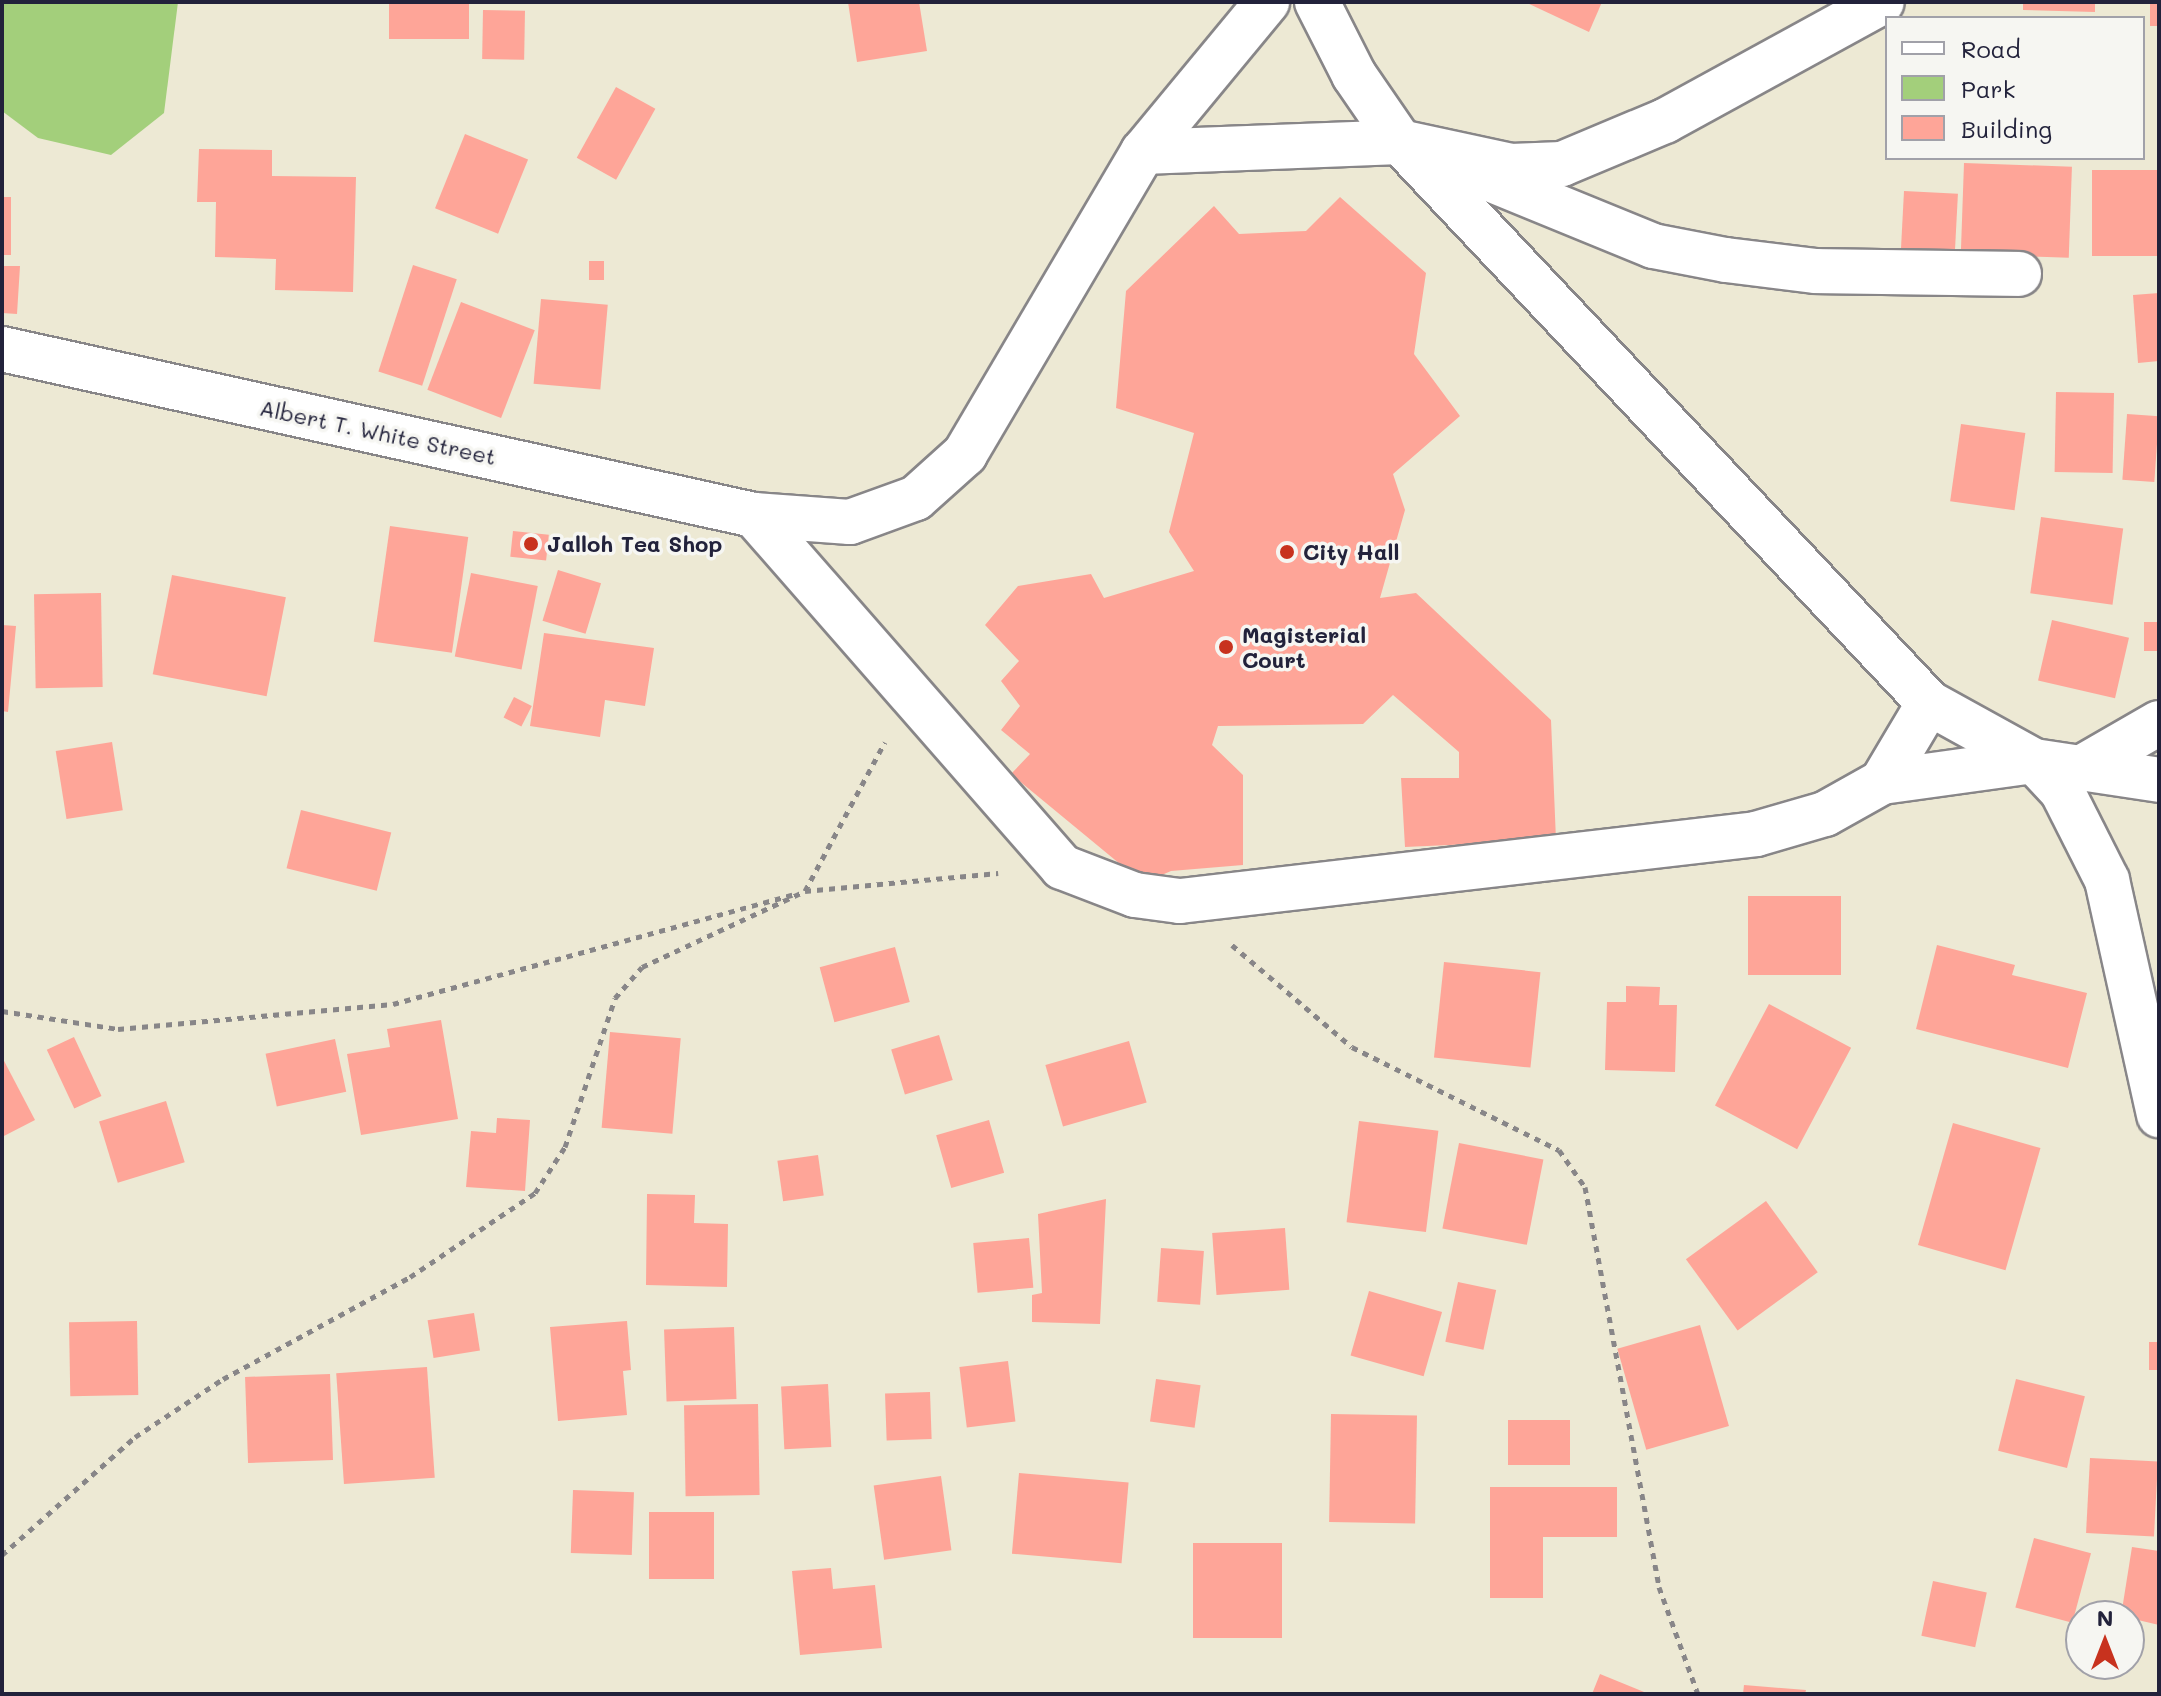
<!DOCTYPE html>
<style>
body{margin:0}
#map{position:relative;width:2161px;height:1696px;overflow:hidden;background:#ede9d4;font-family:Mali,sans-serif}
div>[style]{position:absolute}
.green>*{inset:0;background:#a3cf7b}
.building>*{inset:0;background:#fea598;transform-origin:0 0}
.path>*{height:5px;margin-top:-2.5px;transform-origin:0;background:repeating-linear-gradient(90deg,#888688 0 6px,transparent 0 12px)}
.roads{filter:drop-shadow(2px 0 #888688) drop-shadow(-2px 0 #888688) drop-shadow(0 2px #888688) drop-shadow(0 -2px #888688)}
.street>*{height:44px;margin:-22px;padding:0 22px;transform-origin:22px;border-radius:22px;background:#fff}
.dots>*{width:22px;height:22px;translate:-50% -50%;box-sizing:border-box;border:4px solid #f6f6f2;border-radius:50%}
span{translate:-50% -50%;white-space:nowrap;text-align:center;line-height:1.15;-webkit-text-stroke:7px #f6f6f2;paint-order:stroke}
.street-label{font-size:22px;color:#22223b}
.poi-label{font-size:22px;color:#22223b;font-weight:700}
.left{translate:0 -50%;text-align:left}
.frame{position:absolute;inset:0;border:4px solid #22223b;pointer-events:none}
.legend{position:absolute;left:1885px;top:16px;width:260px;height:144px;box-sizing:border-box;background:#f6f6f2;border:2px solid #a1a1a9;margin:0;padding:10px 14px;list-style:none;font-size:24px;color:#22223b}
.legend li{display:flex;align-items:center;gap:16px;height:40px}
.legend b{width:40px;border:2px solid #a1a1a9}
.north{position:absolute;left:2065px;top:1600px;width:80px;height:80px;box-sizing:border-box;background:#f6f6f2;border:2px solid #a1a1a9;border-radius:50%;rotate:0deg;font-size:22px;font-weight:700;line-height:32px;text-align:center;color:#22223b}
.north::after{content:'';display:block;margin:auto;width:28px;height:36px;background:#c8321e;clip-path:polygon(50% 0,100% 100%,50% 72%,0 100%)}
</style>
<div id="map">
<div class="green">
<div style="clip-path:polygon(2px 2px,178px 2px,164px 113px,111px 155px,38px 138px,2px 111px)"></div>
</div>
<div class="building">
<div style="left:389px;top:2px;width:80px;height:37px"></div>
<div style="clip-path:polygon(848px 2px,919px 2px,927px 51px,857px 62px)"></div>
<div style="clip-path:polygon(1525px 2px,1602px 2px,1589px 32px)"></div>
<div style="clip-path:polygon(2023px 2px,2095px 2px,2095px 12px,2023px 10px)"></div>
<div style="left:2150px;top:2px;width:9px;height:24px"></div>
<div style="left:483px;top:10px;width:42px;height:49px;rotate:1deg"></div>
<div style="left:616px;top:87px;width:45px;height:81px;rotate:29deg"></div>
<div style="left:465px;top:134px;width:68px;height:80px;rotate:22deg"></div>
<div style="clip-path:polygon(199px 149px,272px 150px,272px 176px,356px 177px,353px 292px,275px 290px,276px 259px,215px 257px,216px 202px,197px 202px)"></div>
<div style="left:1964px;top:163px;width:108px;height:91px;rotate:2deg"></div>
<div style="left:2159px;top:170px;width:86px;height:67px;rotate:90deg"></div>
<div style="left:1904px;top:191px;width:54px;height:62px;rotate:3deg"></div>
<div style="left:2px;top:197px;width:9px;height:58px"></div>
<div style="clip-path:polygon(1340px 197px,1426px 273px,1414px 354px,1460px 416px,1393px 474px,1405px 510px,1380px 598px,1416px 593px,1551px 720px,1556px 840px,1405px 847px,1401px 778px,1459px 778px,1459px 752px,1393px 695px,1363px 724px,1218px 726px,1212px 745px,1243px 775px,1243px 865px,1171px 871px,1143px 883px,1011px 774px,1030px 754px,1001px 730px,1020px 706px,1001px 681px,1019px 661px,985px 625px,1018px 586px,1091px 574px,1104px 598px,1194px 571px,1169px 532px,1194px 433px,1116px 408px,1126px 291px,1214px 206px,1239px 234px,1306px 231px)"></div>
<div style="left:589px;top:261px;width:15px;height:19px"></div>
<div style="left:413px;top:265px;width:46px;height:112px;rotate:18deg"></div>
<div style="clip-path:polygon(2px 266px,20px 266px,17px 314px,2px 313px)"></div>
<div style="clip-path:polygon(2159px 293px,2159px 361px,2138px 363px,2133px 295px)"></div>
<div style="left:541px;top:299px;width:67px;height:85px;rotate:5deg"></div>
<div style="left:461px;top:302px;width:79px;height:94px;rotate:21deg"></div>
<div style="left:2056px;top:392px;width:58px;height:80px;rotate:1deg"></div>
<div style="left:2127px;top:414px;width:32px;height:66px;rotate:4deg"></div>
<div style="left:1961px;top:424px;width:65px;height:78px;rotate:8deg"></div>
<div style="left:2041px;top:517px;width:83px;height:77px;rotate:8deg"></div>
<div style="left:390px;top:526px;width:79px;height:117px;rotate:8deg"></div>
<div style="left:513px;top:531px;width:36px;height:26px;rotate:6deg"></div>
<div style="left:558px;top:570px;width:45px;height:53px;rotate:17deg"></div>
<div style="left:471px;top:573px;width:68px;height:85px;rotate:11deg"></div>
<div style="left:172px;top:575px;width:116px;height:101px;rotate:11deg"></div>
<div style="left:101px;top:593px;width:94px;height:67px;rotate:89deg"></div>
<div style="left:2052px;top:620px;width:79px;height:62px;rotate:13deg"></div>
<div style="left:2144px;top:622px;width:15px;height:29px"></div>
<div style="clip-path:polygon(2px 625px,16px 626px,8px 712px,2px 711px)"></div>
<div style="clip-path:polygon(544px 633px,654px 648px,645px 706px,605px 700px,600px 737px,530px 726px)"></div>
<div style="left:514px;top:697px;width:20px;height:23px;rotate:27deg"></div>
<div style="left:112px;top:742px;width:69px;height:57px;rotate:81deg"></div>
<div style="left:301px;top:810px;width:93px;height:60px;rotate:14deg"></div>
<div style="left:1748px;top:896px;width:93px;height:79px"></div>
<div style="clip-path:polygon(1937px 945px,2015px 965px,2012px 975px,2087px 993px,2068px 1068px,1916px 1029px)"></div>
<div style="left:895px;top:947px;width:57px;height:78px;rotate:75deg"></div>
<div style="left:1444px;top:962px;width:97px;height:96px;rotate:6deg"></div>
<div style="clip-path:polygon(1626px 986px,1660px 987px,1659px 1005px,1677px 1005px,1675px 1072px,1605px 1070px,1607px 1002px,1626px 1002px)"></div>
<div style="left:1769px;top:1004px;width:93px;height:115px;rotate:28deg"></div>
<div style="clip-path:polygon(441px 1020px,458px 1119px,361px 1135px,347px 1054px,390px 1047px,387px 1029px)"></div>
<div style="left:610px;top:1032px;width:71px;height:96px;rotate:5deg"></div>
<div style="left:939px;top:1035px;width:47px;height:50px;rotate:73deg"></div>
<div style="left:74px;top:1037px;width:65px;height:30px;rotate:65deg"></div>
<div style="left:335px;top:1039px;width:54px;height:71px;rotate:78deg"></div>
<div style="left:1129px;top:1041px;width:64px;height:87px;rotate:74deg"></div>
<div style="clip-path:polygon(2px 1057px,35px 1120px,2px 1137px)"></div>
<div style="left:166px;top:1101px;width:64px;height:70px;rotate:73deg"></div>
<div style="clip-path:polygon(497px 1118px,530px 1120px,525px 1191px,466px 1187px,471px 1131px,496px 1133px)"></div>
<div style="left:989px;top:1120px;width:55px;height:55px;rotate:74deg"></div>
<div style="left:1359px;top:1121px;width:80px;height:102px;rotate:7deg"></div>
<div style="left:1953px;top:1123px;width:91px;height:127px;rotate:16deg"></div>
<div style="left:1459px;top:1143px;width:86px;height:87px;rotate:11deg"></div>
<div style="left:818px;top:1155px;width:41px;height:41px;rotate:82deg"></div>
<div style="clip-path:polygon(647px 1194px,695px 1195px,694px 1223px,728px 1224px,727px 1287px,646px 1285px)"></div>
<div style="clip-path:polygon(1106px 1199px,1100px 1324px,1032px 1322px,1032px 1295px,1042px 1293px,1038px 1214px)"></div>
<div style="left:1766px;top:1201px;width:88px;height:99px;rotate:54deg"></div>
<div style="left:1285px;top:1228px;width:62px;height:73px;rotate:86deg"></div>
<div style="left:1029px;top:1238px;width:50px;height:56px;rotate:85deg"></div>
<div style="left:1161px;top:1248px;width:43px;height:54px;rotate:4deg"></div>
<div style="left:1458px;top:1282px;width:39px;height:61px;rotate:12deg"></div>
<div style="left:1369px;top:1291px;width:76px;height:67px;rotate:16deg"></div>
<div style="left:474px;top:1313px;width:38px;height:47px;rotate:81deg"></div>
<div style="left:137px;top:1321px;width:74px;height:68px;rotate:89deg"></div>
<div style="clip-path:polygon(627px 1321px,631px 1370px,623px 1371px,627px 1415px,558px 1421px,550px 1327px)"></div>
<div style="left:1700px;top:1325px;width:105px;height:86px;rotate:74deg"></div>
<div style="left:734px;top:1327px;width:72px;height:70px;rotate:88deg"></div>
<div style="left:2149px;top:1342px;width:10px;height:28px"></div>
<div style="left:1008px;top:1361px;width:61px;height:49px;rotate:83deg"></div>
<div style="left:427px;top:1367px;width:111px;height:91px;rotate:86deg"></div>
<div style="left:330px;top:1374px;width:86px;height:85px;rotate:88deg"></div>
<div style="left:1156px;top:1379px;width:45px;height:43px;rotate:8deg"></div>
<div style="left:2016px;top:1379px;width:71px;height:74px;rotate:14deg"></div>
<div style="left:828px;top:1384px;width:63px;height:47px;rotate:87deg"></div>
<div style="left:930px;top:1392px;width:47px;height:45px;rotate:88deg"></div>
<div style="left:758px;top:1404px;width:91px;height:74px;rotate:89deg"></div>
<div style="left:1331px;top:1414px;width:86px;height:108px;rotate:1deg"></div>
<div style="left:1508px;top:1420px;width:62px;height:45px"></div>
<div style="left:2090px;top:1458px;width:68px;height:75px;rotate:3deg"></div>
<div style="left:1019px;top:1473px;width:110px;height:81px;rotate:5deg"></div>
<div style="left:941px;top:1476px;width:75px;height:68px;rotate:82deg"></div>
<div style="clip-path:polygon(1490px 1487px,1617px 1487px,1617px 1537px,1543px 1537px,1543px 1598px,1490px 1598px)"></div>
<div style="left:573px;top:1490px;width:61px;height:63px;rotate:2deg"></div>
<div style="left:649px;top:1512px;width:65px;height:67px"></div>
<div style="left:2034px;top:1538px;width:59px;height:72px;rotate:15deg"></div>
<div style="left:1193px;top:1543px;width:89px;height:95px"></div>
<div style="clip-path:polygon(2132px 1547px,2159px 1551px,2159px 1625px,2121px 1616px)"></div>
<div style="clip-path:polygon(831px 1568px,833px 1589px,875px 1585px,882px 1648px,800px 1655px,792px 1571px)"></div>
<div style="left:1933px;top:1581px;width:55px;height:56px;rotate:12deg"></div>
<div style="clip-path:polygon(1600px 1674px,1649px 1694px,1592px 1694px)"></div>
<div style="clip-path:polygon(1744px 1685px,1806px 1690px,1805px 1694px,1743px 1694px)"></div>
</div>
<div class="path">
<div style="left:805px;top:891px;width:194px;rotate:-5.3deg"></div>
<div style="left:1232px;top:945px;width:157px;rotate:40.4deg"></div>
<div style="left:1352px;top:1047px;width:231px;rotate:26.5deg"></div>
<div style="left:1559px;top:1150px;width:45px;rotate:54.9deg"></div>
<div style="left:1585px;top:1187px;width:407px;rotate:79.5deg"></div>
<div style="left:1659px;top:1587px;width:114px;rotate:70deg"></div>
<div style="left:2px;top:1011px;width:117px;rotate:8.8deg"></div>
<div style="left:118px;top:1029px;width:276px;rotate:-5.2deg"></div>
<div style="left:393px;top:1004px;width:414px;rotate:-15.3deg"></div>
<div style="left:2px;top:1555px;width:178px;rotate:-41.6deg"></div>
<div style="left:135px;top:1437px;width:105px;rotate:-33.4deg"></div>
<div style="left:223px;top:1379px;width:213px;rotate:-28.6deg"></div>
<div style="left:410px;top:1277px;width:151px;rotate:-33.9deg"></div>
<div style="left:535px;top:1193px;width:55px;rotate:-56.9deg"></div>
<div style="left:565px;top:1147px;width:157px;rotate:-71.4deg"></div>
<div style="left:615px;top:998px;width:41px;rotate:-48.9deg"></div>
<div style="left:642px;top:967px;width:180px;rotate:-25deg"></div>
<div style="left:805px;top:891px;width:169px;rotate:-61.8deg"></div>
</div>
<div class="roads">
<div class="street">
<div style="left:1317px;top:2px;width:82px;rotate:63.1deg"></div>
<div style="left:1354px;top:75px;width:81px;rotate:55.5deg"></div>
<div style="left:1400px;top:142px;width:771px;rotate:46.68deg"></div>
<div style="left:1143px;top:152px;width:257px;rotate:-2.2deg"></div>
<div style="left:1400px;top:142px;width:114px;rotate:12.2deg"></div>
<div style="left:1511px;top:166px;width:51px;rotate:-2.2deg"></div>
<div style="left:1562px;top:164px;width:112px;rotate:-22.7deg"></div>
<div style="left:1665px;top:121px;width:247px;rotate:-28.7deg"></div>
<div style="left:1477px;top:174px;width:190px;rotate:22.2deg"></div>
<div style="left:1653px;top:246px;width:74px;rotate:10.9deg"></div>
<div style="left:1726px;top:260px;width:91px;rotate:7deg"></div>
<div style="left:1816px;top:271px;width:203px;rotate:0.8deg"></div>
<div style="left:2px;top:349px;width:770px;rotate:12.45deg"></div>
<div style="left:754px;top:515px;width:96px;rotate:4.2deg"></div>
<div style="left:850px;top:522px;width:70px;rotate:-20deg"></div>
<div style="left:916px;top:498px;width:66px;rotate:-41.9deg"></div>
<div style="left:965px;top:454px;width:351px;rotate:-59.5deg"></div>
<div style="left:1143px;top:152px;width:195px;rotate:-50.4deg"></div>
<div style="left:754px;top:515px;width:468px;rotate:48.8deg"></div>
<div style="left:1062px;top:867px;width:78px;rotate:21deg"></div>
<div style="left:1135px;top:895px;width:45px;rotate:7.6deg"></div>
<div style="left:1180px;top:901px;width:580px;rotate:-6.63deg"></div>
<div style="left:1756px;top:834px;width:72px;rotate:-16.2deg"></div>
<div style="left:1825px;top:814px;width:65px;rotate:-29.3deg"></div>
<div style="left:1882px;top:782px;width:92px;rotate:-59.3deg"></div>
<div style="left:1929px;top:703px;width:120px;rotate:28.9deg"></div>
<div style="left:2034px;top:761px;width:126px;rotate:8.6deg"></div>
<div style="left:2079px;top:769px;width:92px;rotate:-29.9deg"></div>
<div style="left:1882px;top:782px;width:153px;rotate:-7.9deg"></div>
<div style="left:2034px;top:761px;width:41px;rotate:47deg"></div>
<div style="left:2062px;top:791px;width:100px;rotate:63.2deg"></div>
<div style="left:2107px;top:880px;width:241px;rotate:77.5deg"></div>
</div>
</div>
<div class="dots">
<div style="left:531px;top:544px;background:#c8321e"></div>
<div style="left:1287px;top:552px;background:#c8321e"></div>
<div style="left:1226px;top:647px;background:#c8321e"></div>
</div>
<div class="street-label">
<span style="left:378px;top:432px;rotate:12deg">Albert T. White Street</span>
</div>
<div class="poi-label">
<span class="left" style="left:547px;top:544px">Jalloh Tea Shop</span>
<span class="left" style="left:1303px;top:552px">City Hall</span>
<span class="left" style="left:1242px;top:647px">Magisterial<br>Court</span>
</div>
<div class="frame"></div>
<ul class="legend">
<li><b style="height:10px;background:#fff"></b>Road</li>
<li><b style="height:22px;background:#a3cf7b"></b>Park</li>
<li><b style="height:22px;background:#fea598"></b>Building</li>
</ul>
<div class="north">N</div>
</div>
